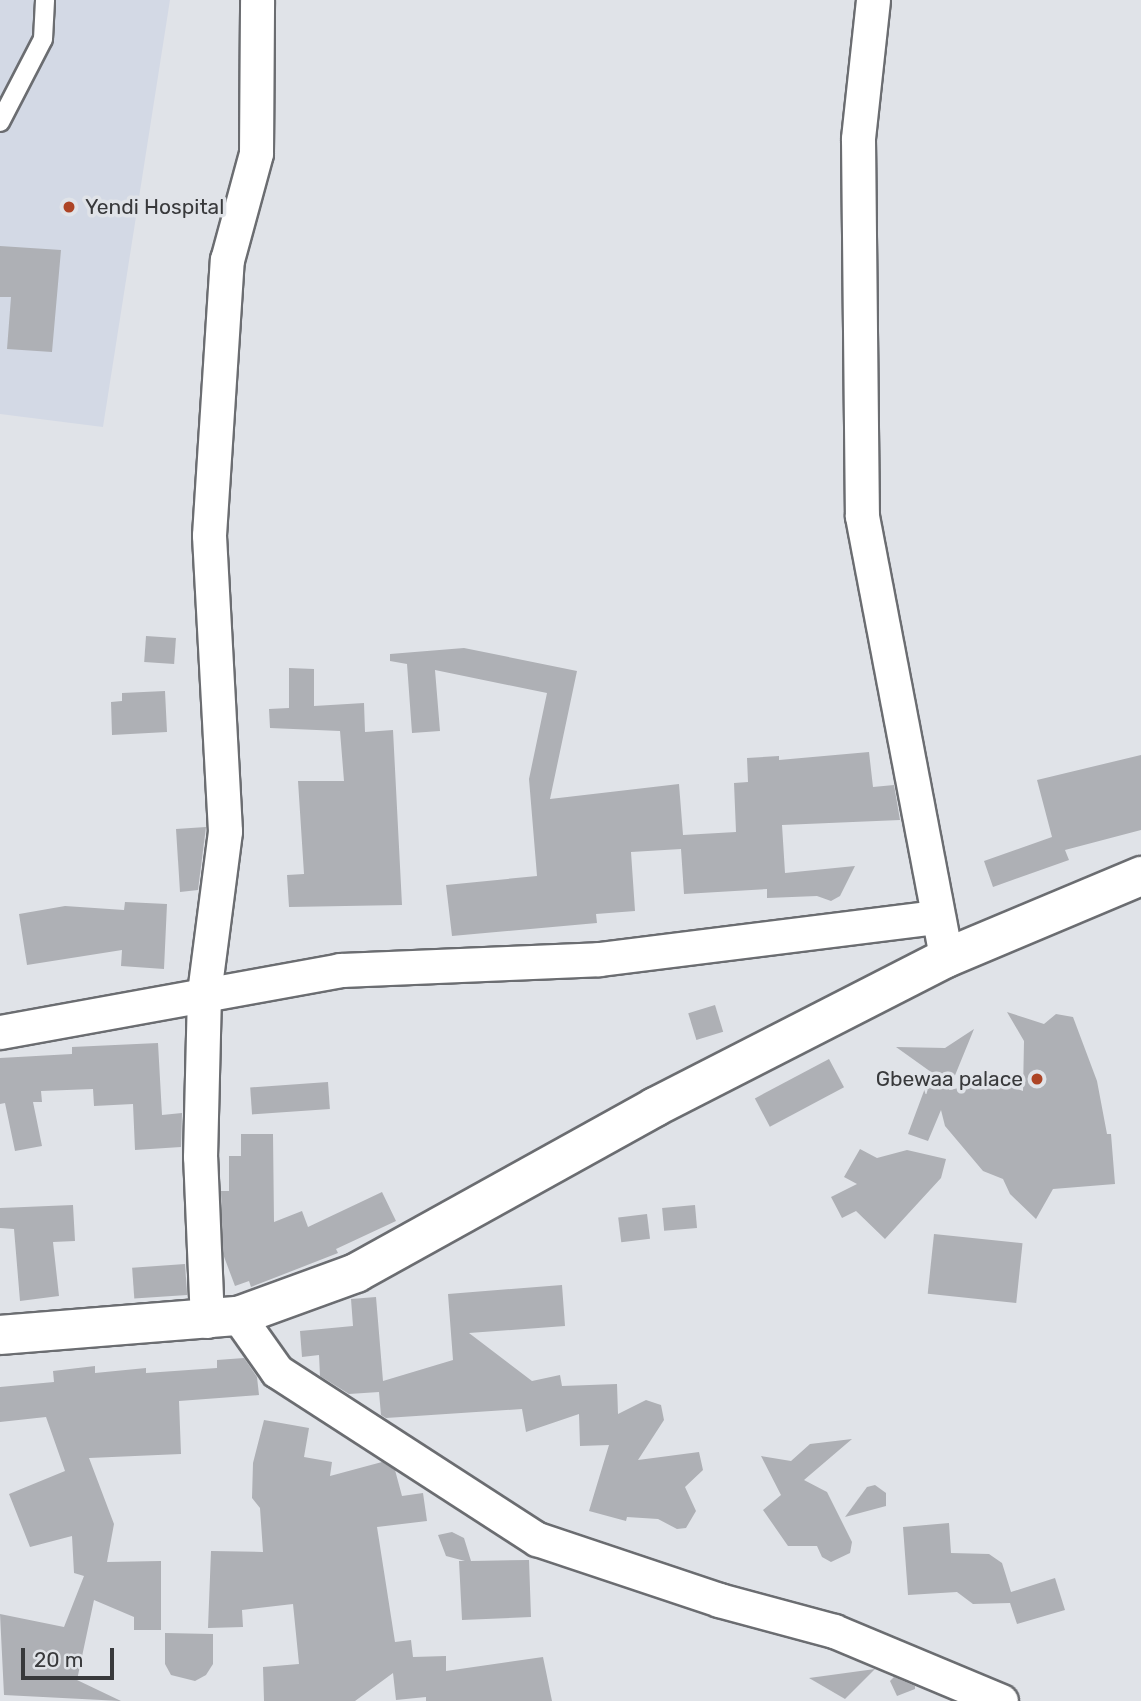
<!DOCTYPE html>
<style>
body{margin:0}
#map{position:relative;width:1141px;height:1701px;overflow:hidden;background:#e0e3e8;font-family:Rubik,sans-serif}
div>[style]{position:absolute}
.built>*{inset:0;background:#d3d9e5}
.building>*{inset:0;background:#aeb0b5;transform-origin:0 0}
.roads{filter:drop-shadow(2px 0 #6b6d71) drop-shadow(-2px 0 #6b6d71) drop-shadow(0 2px #6b6d71) drop-shadow(0 -2px #6b6d71)}
.lane>*{height:18px;margin:-9px;padding:0 9px;transform-origin:9px;border-radius:9px;background:#fff}
.street>*{height:33px;margin:-16.5px;padding:0 16.5px;transform-origin:16.5px;border-radius:16.5px;background:#fff}
.secondary>*{height:38px;margin:-19px;padding:0 19px;transform-origin:19px;border-radius:19px;background:#fff}
.dots>*{width:19px;height:19px;translate:-50% -50%;box-sizing:border-box;border:4px solid #e0e3e8;border-radius:50%}
span{translate:-50% -50%;white-space:nowrap;text-align:center;line-height:1.15;-webkit-text-stroke:7px #e0e3e8;paint-order:stroke}
.poi-label{font-size:21px;color:#38393b}
.left{translate:0 -50%;text-align:left}
.right{translate:-100% -50%;text-align:right}
.scale{position:absolute;left:21px;top:1648px;width:93px;height:32px;box-sizing:border-box;border:4px solid #38393b;border-top:0;padding-left:9px;font-size:21px;line-height:24px;white-space:nowrap;color:#38393b;-webkit-text-stroke:5px #e0e3e8;paint-order:stroke}
</style>
<div id="map">
<div class="built">
<div style="clip-path:polygon(0 0,170px 0,103px 427px,0 414px)"></div>
</div>
<div class="building">
<div style="clip-path:polygon(0 246px,61px 250px,52px 352px,7px 349px,11px 297px,0 297px)"></div>
<div style="left:146px;top:636px;width:30px;height:26px;rotate:4deg"></div>
<div style="clip-path:polygon(464px 648px,577px 671px,550px 799px,679px 784px,683px 835px,736px 832px,734px 783px,748px 782px,747px 758px,779px 756px,779px 760px,869px 752px,873px 787px,894px 785px,900px 820px,782px 825px,785px 873px,855px 866px,840px 896px,831px 901px,817px 896px,767px 898px,767px 889px,684px 894px,681px 849px,631px 852px,635px 911px,596px 914px,597px 923px,452px 936px,446px 885px,537px 876px,529px 779px,547px 693px,435px 670px,440px 731px,412px 733px,407px 664px,390px 661px,390px 654px)"></div>
<div style="clip-path:polygon(289px 668px,314px 669px,314px 706px,364px 703px,365px 732px,393px 730px,402px 905px,289px 907px,287px 875px,304px 874px,298px 781px,344px 781px,340px 731px,270px 728px,269px 709px,289px 708px)"></div>
<div style="clip-path:polygon(165px 691px,167px 732px,112px 735px,111px 702px,122px 701px,122px 693px)"></div>
<div style="clip-path:polygon(1141px 755px,1141px 830px,1065px 850px,1069px 860px,993px 887px,984px 861px,1052px 837px,1037px 780px)"></div>
<div style="clip-path:polygon(206px 827px,198px 890px,180px 892px,176px 829px)"></div>
<div style="clip-path:polygon(125px 902px,167px 904px,164px 969px,121px 966px,122px 950px,27px 965px,19px 914px,65px 906px,124px 910px)"></div>
<div style="left:715px;top:1005px;width:28px;height:28px;rotate:73deg"></div>
<div style="clip-path:polygon(1007px 1012px,1044px 1024px,1056px 1014px,1073px 1017px,1097px 1081px,1107px 1134px,1111px 1134px,1115px 1184px,1053px 1189px,1036px 1219px,1010px 1194px,1003px 1179px,983px 1171px,945px 1126px,941px 1110px,928px 1141px,908px 1134px,931px 1072px,896px 1047px,945px 1048px,974px 1029px,949px 1090px,994px 1081px,1023px 1091px,1024px 1041px)"></div>
<div style="clip-path:polygon(158px 1043px,162px 1115px,182px 1113px,181px 1147px,135px 1150px,133px 1104px,94px 1106px,93px 1089px,41px 1091px,42px 1102px,33px 1102px,42px 1146px,15px 1151px,5px 1103px,0 1104px,0 1058px,72px 1054px,72px 1047px)"></div>
<div style="left:829px;top:1059px;width:32px;height:84px;rotate:62deg"></div>
<div style="left:328px;top:1082px;width:27px;height:78px;rotate:86deg"></div>
<div style="clip-path:polygon(241px 1134px,273px 1134px,274px 1222px,302px 1211px,308px 1227px,382px 1192px,396px 1221px,336px 1249px,338px 1253px,251px 1287px,249px 1281px,235px 1286px,223px 1254px,221px 1191px,229px 1191px,229px 1156px,241px 1156px)"></div>
<div style="clip-path:polygon(860px 1149px,877px 1158px,907px 1150px,946px 1159px,941px 1178px,885px 1239px,856px 1211px,842px 1218px,831px 1197px,857px 1184px,844px 1177px)"></div>
<div style="clip-path:polygon(73px 1205px,75px 1241px,53px 1242px,59px 1296px,20px 1301px,14px 1229px,0 1228px,0 1208px)"></div>
<div style="left:695px;top:1205px;width:23px;height:33px;rotate:85deg"></div>
<div style="left:647px;top:1214px;width:25px;height:29px;rotate:83deg"></div>
<div style="left:934px;top:1234px;width:89px;height:60px;rotate:6deg"></div>
<div style="left:185px;top:1264px;width:31px;height:53px;rotate:86deg"></div>
<div style="clip-path:polygon(562px 1285px,565px 1326px,469px 1333px,532px 1381px,560px 1375px,562px 1386px,617px 1384px,618px 1414px,646px 1400px,661px 1405px,664px 1420px,638px 1460px,699px 1452px,703px 1470px,685px 1487px,696px 1511px,686px 1528px,677px 1529px,658px 1519px,627px 1517px,626px 1521px,589px 1511px,609px 1445px,580px 1446px,579px 1414px,526px 1432px,522px 1409px,386px 1418px,381px 1415px,379px 1392px,349px 1394px,320px 1376px,319px 1355px,302px 1357px,300px 1331px,353px 1326px,351px 1299px,376px 1297px,383px 1381px,453px 1360px,448px 1294px)"></div>
<div style="clip-path:polygon(244px 1358px,257px 1377px,259px 1395px,179px 1401px,181px 1454px,89px 1458px,114px 1524px,107px 1562px,161px 1561px,161px 1630px,134px 1630px,134px 1617px,94px 1600px,77px 1680px,121px 1701px,4px 1695px,0 1614px,64px 1627px,84px 1576px,74px 1573px,72px 1536px,30px 1547px,9px 1494px,65px 1471px,46px 1417px,0 1422px,0 1387px,54px 1382px,53px 1371px,95px 1366px,95px 1373px,146px 1368px,146px 1373px,217px 1368px,217px 1360px)"></div>
<div style="clip-path:polygon(264px 1420px,309px 1428px,304px 1457px,332px 1462px,330px 1476px,382px 1462px,395px 1470px,402px 1496px,423px 1493px,427px 1521px,377px 1527px,395px 1642px,411px 1640px,413px 1657px,446px 1656px,446px 1671px,543px 1657px,552px 1701px,426px 1701px,426px 1697px,396px 1700px,393px 1673px,355px 1701px,264px 1701px,263px 1667px,299px 1664px,293px 1604px,242px 1610px,243px 1627px,208px 1628px,211px 1551px,263px 1552px,260px 1508px,252px 1498px,253px 1463px)"></div>
<div style="clip-path:polygon(852px 1439px,804px 1480px,827px 1492px,852px 1542px,850px 1553px,831px 1562px,822px 1557px,817px 1546px,788px 1546px,763px 1510px,781px 1495px,761px 1456px,791px 1461px,810px 1444px)"></div>
<div style="clip-path:polygon(875px 1485px,886px 1493px,886px 1506px,845px 1517px,867px 1487px)"></div>
<div style="clip-path:polygon(949px 1523px,951px 1553px,989px 1554px,1002px 1563px,1011px 1592px,1055px 1578px,1065px 1610px,1017px 1624px,1010px 1603px,973px 1604px,957px 1592px,908px 1595px,903px 1527px)"></div>
<div style="clip-path:polygon(452px 1532px,464px 1538px,471px 1561px,529px 1560px,531px 1617px,462px 1620px,459px 1561px,465px 1561px,446px 1556px,438px 1535px)"></div>
<div style="clip-path:polygon(165px 1633px,213px 1634px,213px 1664px,206px 1675px,195px 1681px,171px 1675px,165px 1664px)"></div>
<div style="clip-path:polygon(875px 1669px,845px 1699px,809px 1678px)"></div>
<div style="clip-path:polygon(894px 1677px,915px 1686px,915px 1689px,897px 1696px,890px 1681px)"></div>
</div>
<div class="roads">
<div class="lane">
<div style="left:0;top:122px;width:93px;rotate:-62.6deg"></div>
<div style="left:43px;top:39px;width:39px;rotate:-87deg"></div>
</div>
<div class="street">
<div style="left:873px;top:0;width:140px;rotate:96.2deg"></div>
<div style="left:858px;top:139px;width:377px;rotate:89.4deg"></div>
<div style="left:862px;top:516px;width:450px;rotate:79.2deg"></div>
<div style="left:0;top:1032px;width:346px;rotate:-10.3deg"></div>
<div style="left:340px;top:970px;width:259px;rotate:-2.4deg"></div>
<div style="left:599px;top:959px;width:340px;rotate:-7.1deg"></div>
<div style="left:238px;top:1316px;width:67px;rotate:54.7deg"></div>
<div style="left:277px;top:1371px;width:310px;rotate:32.9deg"></div>
<div style="left:537px;top:1539px;width:192px;rotate:18.5deg"></div>
<div style="left:719px;top:1600px;width:119px;rotate:15.1deg"></div>
<div style="left:834px;top:1631px;width:181px;rotate:22.7deg"></div>
<div style="left:207px;top:1321px;width:164px;rotate:-92.4deg"></div>
<div style="left:200px;top:1157px;width:164px;rotate:-88.6deg"></div>
<div style="left:204px;top:993px;width:163px;rotate:-82.6deg"></div>
<div style="left:225px;top:831px;width:296px;rotate:-93.1deg"></div>
<div style="left:209px;top:535px;width:276px;rotate:-86.3deg"></div>
<div style="left:227px;top:260px;width:111px;rotate:-74.8deg"></div>
<div style="left:256px;top:153px;width:153px;rotate:-89.6deg"></div>
</div>
<div class="secondary">
<div style="left:0;top:1335px;width:239px;rotate:-4.6deg"></div>
<div style="left:238px;top:1316px;width:126px;rotate:-20deg"></div>
<div style="left:356px;top:1273px;width:342px;rotate:-29deg"></div>
<div style="left:655px;top:1107px;width:327px;rotate:-27.1deg"></div>
<div style="left:946px;top:958px;width:212px;rotate:-22.8deg"></div>
</div>
</div>
<div class="dots">
<div style="left:69px;top:207px;background:#ad4425"></div>
<div style="left:1037px;top:1079px;background:#ad4425"></div>
</div>
<div class="poi-label">
<span class="left" style="left:85px;top:207px">Yendi Hospital</span>
<span class="right" style="left:1023px;top:1079px">Gbewaa palace</span>
</div>
<div class="scale">20 m</div>
</div>
